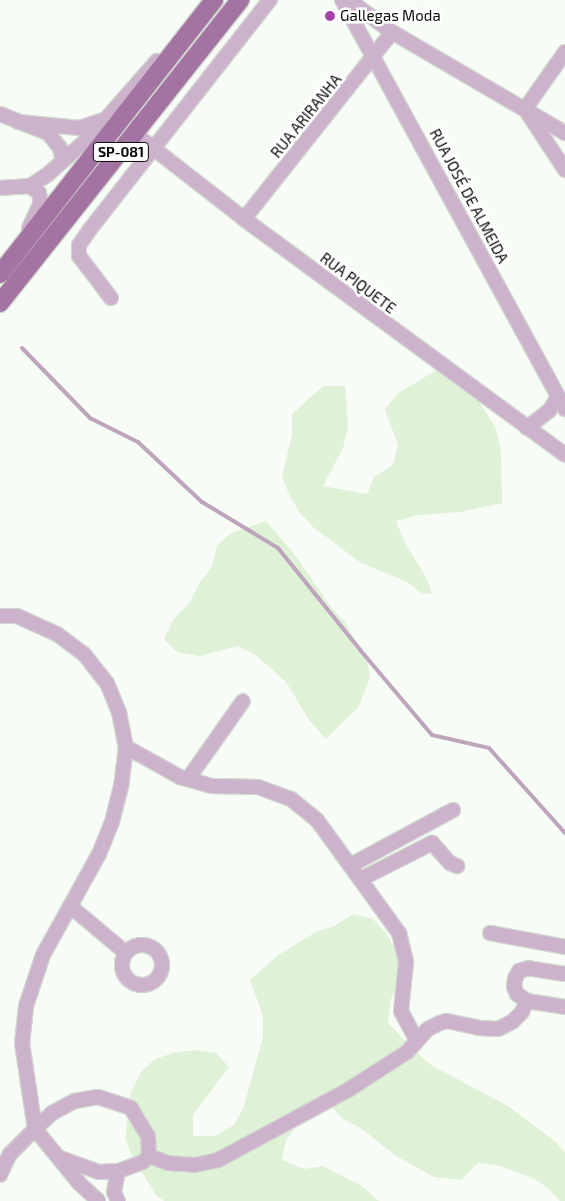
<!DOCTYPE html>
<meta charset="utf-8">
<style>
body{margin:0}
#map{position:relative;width:565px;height:1201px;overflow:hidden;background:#f8fcf6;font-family:"Exo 2",sans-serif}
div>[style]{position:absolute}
.green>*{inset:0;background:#dff2d8}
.stream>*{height:4px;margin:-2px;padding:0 2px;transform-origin:2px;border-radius:2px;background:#bda5bc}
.roads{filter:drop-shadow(1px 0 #d2d6d0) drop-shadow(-1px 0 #d2d6d0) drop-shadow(0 1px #d2d6d0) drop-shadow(0 -1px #d2d6d0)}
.minor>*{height:14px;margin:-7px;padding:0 7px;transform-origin:7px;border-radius:7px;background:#ccb2cb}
.minor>.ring{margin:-7px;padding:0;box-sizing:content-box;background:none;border:14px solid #ccb2cb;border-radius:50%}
.major>*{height:18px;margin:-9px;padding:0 9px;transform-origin:9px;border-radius:9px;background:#a374a2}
.dots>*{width:14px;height:14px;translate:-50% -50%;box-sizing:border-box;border:2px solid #fff;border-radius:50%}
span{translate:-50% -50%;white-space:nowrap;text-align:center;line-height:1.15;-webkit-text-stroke:5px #fff;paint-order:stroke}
.shield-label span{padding:1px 4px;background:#fff;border:1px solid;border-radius:4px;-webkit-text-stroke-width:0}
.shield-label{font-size:14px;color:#0a0c0a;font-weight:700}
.poi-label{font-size:15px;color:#0a0c0a}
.left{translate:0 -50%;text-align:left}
.street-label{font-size:15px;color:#0a0c0a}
</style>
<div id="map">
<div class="green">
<div style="clip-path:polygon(435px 371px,458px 374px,473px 391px,496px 429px,501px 452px,502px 503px,460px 512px,419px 515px,396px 521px,404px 541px,427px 579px,432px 593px,423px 594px,407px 582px,361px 563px,313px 527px,300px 513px,289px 494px,282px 476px,292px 435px,292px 414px,323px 386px,345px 386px,348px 428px,343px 448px,323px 486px,367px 494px,374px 477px,393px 465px,398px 445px,385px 410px,397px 394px)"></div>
<div style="clip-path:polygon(266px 521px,295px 555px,331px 607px,344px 621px,367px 659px,370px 678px,358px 708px,326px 739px,309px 720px,286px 682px,257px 656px,238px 646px,200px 656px,177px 652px,164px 639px,174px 619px,190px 602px,200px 582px,212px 567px,217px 546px,231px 533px)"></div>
<div style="clip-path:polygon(353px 914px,373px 919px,386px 933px,397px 952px,401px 980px,391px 999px,388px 1023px,414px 1050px,431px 1065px,508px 1106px,556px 1142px,565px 1152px,565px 1201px,560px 1201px,549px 1189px,533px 1178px,497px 1165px,478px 1163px,461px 1180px,434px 1177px,396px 1156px,362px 1129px,343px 1119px,330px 1105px,298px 1124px,286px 1140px,282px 1160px,304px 1169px,323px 1166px,362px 1186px,379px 1201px,164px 1201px,155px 1194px,132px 1156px,125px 1138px,131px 1092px,141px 1072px,155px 1059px,173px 1053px,193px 1050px,216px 1053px,229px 1067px,193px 1115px,193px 1136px,215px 1136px,234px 1125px,244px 1106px,263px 1037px,263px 1016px,250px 980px,278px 955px,316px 932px,334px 926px)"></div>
</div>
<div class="stream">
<div style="left:22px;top:348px;width:98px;rotate:45.8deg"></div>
<div style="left:90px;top:418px;width:54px;rotate:26.6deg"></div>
<div style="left:138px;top:442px;width:88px;rotate:43.2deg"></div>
<div style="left:202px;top:502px;width:89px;rotate:31.2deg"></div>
<div style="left:278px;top:548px;width:132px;rotate:51.1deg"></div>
<div style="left:361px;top:651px;width:110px;rotate:49.8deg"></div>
<div style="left:432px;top:735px;width:58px;rotate:12.8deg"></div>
<div style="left:489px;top:748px;width:114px;rotate:48.2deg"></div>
</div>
<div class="roads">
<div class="minor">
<div style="left:342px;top:0;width:466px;rotate:61.4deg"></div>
<div style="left:349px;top:0;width:54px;rotate:36.7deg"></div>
<div style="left:392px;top:32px;width:200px;rotate:30.3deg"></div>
<div style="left:565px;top:52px;width:70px;rotate:125.1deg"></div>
<div style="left:525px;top:109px;width:73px;rotate:56.7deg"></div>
<div style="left:0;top:114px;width:52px;rotate:21.6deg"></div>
<div style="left:48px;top:133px;width:19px;rotate:51deg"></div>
<div style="left:60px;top:148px;width:13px;rotate:77deg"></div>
<div style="left:18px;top:122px;width:62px;rotate:5.5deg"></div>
<div style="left:80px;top:128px;width:24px;rotate:-19deg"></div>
<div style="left:135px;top:134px;width:138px;rotate:37.9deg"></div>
<div style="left:244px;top:219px;width:398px;rotate:36.3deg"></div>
<div style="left:0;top:188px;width:30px;rotate:-4deg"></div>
<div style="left:30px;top:186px;width:20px;rotate:-33deg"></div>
<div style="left:47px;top:175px;width:59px;rotate:-41.6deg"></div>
<div style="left:91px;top:136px;width:100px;rotate:-48.7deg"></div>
<div style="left:244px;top:219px;width:238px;rotate:-51.6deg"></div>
<div style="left:29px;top:228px;width:29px;rotate:-65deg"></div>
<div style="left:41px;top:202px;width:9px;rotate:-103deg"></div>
<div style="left:39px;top:193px;width:11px;rotate:-142deg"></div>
<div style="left:111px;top:298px;width:53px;rotate:-127.3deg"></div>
<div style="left:79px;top:256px;width:11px;rotate:-90deg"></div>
<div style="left:79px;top:245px;width:21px;rotate:-55deg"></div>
<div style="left:91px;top:228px;width:290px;rotate:-51.9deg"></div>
<div style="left:527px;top:428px;width:28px;rotate:-38deg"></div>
<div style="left:549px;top:411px;width:17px;rotate:-57deg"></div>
<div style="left:0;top:616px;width:17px"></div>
<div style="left:17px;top:616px;width:44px;rotate:24.2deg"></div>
<div style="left:57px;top:634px;width:34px;rotate:37deg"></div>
<div style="left:84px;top:654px;width:37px;rotate:52deg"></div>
<div style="left:107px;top:683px;width:31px;rotate:68deg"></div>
<div style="left:119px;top:712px;width:36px;rotate:79deg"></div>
<div style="left:126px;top:747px;width:39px;rotate:97deg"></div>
<div style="left:121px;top:786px;width:37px;rotate:104deg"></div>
<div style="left:112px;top:822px;width:35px;rotate:112deg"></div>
<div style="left:99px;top:854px;width:115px;rotate:119deg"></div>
<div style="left:43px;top:955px;width:54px;rotate:108.4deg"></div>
<div style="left:26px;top:1006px;width:37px;rotate:96deg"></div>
<div style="left:22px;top:1043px;width:87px;rotate:81.4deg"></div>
<div style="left:35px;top:1129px;width:70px;rotate:50.8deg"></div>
<div style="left:79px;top:1183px;width:26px;rotate:43deg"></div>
<div style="left:126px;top:747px;width:62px;rotate:29.1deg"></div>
<div style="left:180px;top:777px;width:33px;rotate:16deg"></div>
<div style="left:212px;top:786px;width:46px;rotate:1.2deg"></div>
<div style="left:258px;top:787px;width:35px;rotate:20deg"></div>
<div style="left:291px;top:799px;width:33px;rotate:39deg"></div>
<div style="left:317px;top:820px;width:140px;rotate:54deg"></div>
<div style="left:399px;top:933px;width:30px;rotate:76deg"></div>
<div style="left:406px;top:962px;width:49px;rotate:95.8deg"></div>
<div style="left:401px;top:1011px;width:34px;rotate:62deg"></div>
<div style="left:188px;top:779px;width:95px;rotate:-54.8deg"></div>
<div style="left:351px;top:865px;width:116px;rotate:-28.3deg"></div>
<div style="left:361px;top:879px;width:80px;rotate:-26.9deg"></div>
<div style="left:432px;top:843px;width:27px;rotate:48deg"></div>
<div style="left:450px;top:863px;width:8px;rotate:23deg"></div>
<div style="left:70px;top:906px;width:73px;rotate:40deg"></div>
<div style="left:490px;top:933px;width:76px;rotate:10.6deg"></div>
<div class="ring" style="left:122px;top:945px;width:26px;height:26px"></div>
<div style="left:565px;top:974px;width:36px;rotate:-171deg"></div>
<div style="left:529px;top:968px;width:10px;rotate:163deg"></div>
<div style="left:519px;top:971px;width:9px;rotate:117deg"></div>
<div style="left:515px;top:979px;width:8px;rotate:97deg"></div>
<div style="left:514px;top:987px;width:8px;rotate:67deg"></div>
<div style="left:517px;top:994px;width:12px;rotate:35deg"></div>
<div style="left:527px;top:1001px;width:38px;rotate:9deg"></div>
<div style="left:149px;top:1156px;width:20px;rotate:20deg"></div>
<div style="left:168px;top:1163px;width:27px;rotate:4deg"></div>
<div style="left:195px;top:1165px;width:24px;rotate:-12deg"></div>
<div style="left:218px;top:1160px;width:148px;rotate:-28.3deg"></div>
<div style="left:348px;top:1090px;width:70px;rotate:-32.8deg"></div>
<div style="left:407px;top:1052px;width:31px;rotate:-48deg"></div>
<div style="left:428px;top:1029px;width:13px;rotate:-27deg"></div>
<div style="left:440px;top:1023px;width:7px;rotate:-16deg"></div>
<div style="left:447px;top:1021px;width:33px;rotate:12deg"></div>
<div style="left:479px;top:1028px;width:19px;rotate:3deg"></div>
<div style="left:498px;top:1029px;width:16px;rotate:-27deg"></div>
<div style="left:512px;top:1022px;width:14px;rotate:-45deg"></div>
<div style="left:522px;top:1012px;width:12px;rotate:-66deg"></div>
<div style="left:0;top:1175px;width:23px;rotate:-65deg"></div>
<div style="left:10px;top:1154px;width:35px;rotate:-45deg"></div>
<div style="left:35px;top:1129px;width:23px;rotate:-43deg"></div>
<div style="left:52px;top:1113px;width:26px;rotate:-28deg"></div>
<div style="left:75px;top:1101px;width:23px;rotate:-10deg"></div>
<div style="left:98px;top:1097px;width:35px;rotate:18deg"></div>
<div style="left:131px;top:1108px;width:33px;rotate:59deg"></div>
<div style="left:148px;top:1136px;width:20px;rotate:87deg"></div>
<div style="left:149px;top:1156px;width:8px;rotate:135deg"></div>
<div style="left:143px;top:1162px;width:27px;rotate:160deg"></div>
<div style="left:118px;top:1171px;width:19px;rotate:177deg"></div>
<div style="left:99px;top:1172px;width:41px;rotate:-160.3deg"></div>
<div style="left:118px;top:1201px;width:10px;rotate:-114deg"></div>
<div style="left:114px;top:1192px;width:21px;rotate:-79deg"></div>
</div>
<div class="major">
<div style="left:0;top:274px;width:348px;rotate:-52deg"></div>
<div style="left:0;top:303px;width:387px;rotate:-51.6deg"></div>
</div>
</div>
<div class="dots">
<div style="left:330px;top:16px;background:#a642a7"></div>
</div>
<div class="shield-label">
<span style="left:121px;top:152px">SP-081</span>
</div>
<div class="poi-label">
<span class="left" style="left:340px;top:16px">Gallegas Moda</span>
</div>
<div class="street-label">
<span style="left:306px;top:116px;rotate:-51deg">RUA ARIRANHA</span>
<span style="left:469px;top:196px;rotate:62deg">RUA JOSÉ DE ALMEIDA</span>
<span style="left:358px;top:283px;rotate:37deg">RUA PIQUETE</span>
</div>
</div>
